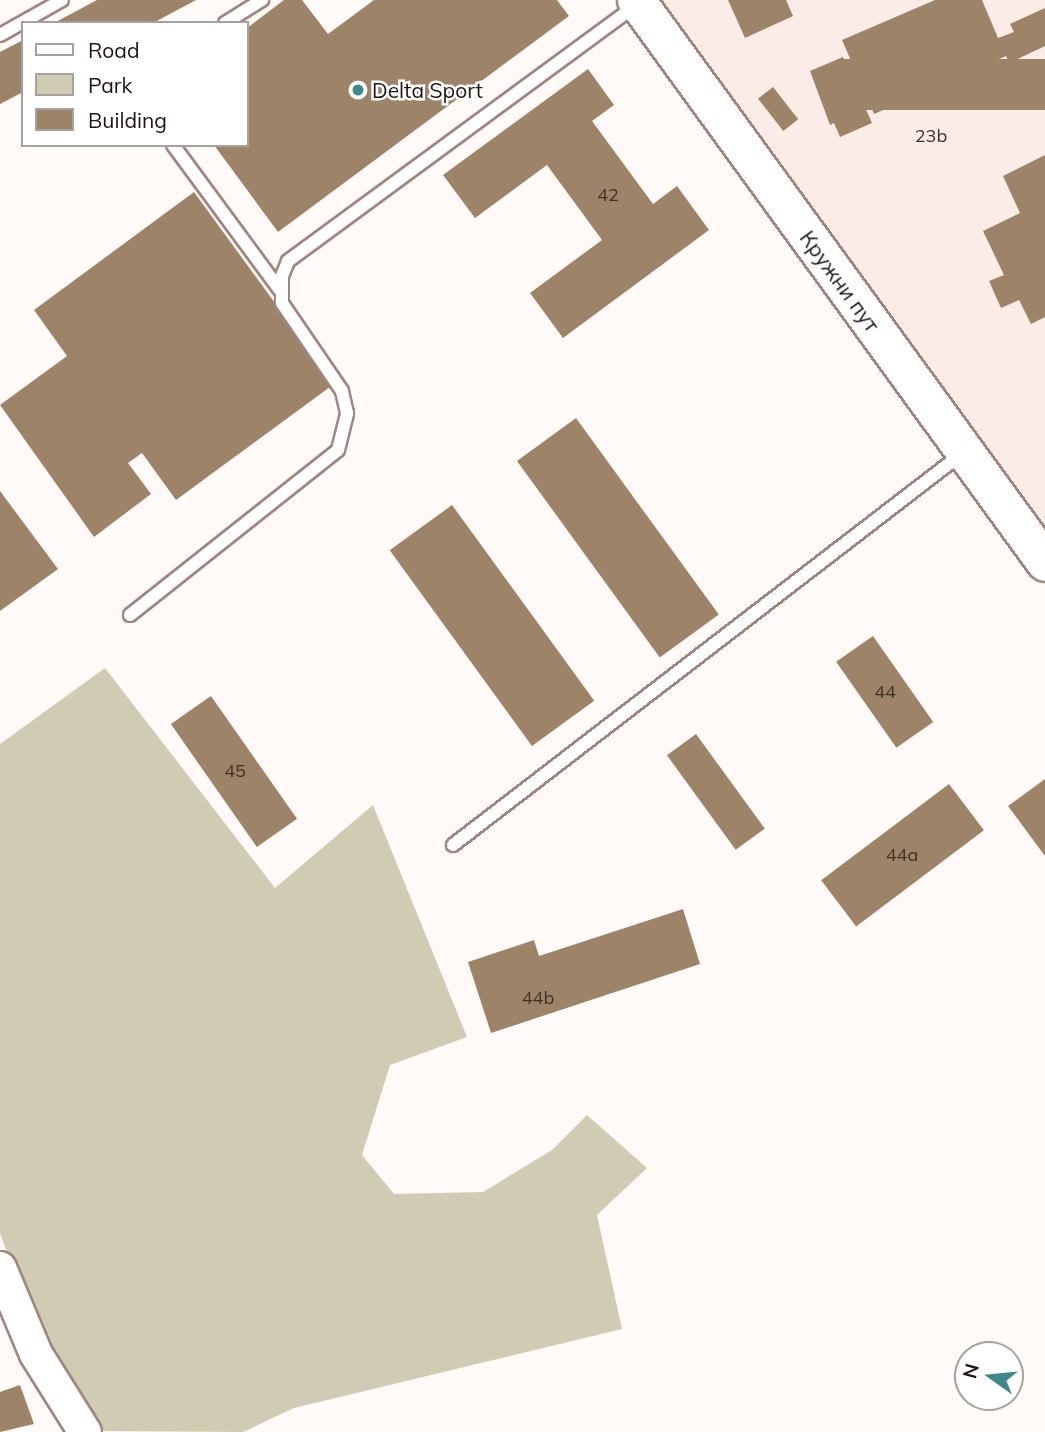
<!DOCTYPE html>
<meta charset="utf-8">
<style>
body{margin:0}
#map{position:relative;width:1045px;height:1432px;overflow:hidden;background:#fff9f7;font-family:Mulish,sans-serif}
div>[style]{position:absolute}
.built>*{inset:0;background:#fbece7}
.green>*{inset:0;background:#cfccb3}
.building>*{inset:0;background:#9d8468;transform-origin:0 0}
.roads{filter:drop-shadow(2px 0 #a0867e) drop-shadow(-2px 0 #a0867e) drop-shadow(0 2px #a0867e) drop-shadow(0 -2px #a0867e)}
.service>*{height:12px;margin:-6px;padding:0 6px;transform-origin:6px;border-radius:6px;background:#fff}
.tertiary>*{height:32px;margin:-16px;padding:0 16px;transform-origin:16px;border-radius:16px;background:#fff}
.secondary>*{height:37px;margin:-18.5px;padding:0 18.5px;transform-origin:18.5px;border-radius:18.5px;background:#fff}
.dots>*{width:19px;height:19px;translate:-50% -50%;box-sizing:border-box;border:4px solid #fff;border-radius:50%}
span{translate:-50% -50%;white-space:nowrap;text-align:center;line-height:1.15;-webkit-text-stroke:5px #fff;paint-order:stroke}
.number-label{font-size:18px;color:#3e3128}
.number-label span{-webkit-text-stroke-width:0}
.poi-label{font-size:21px;color:#1f1512}
.left{translate:0 -50%;text-align:left}
.street-label{font-size:21px;color:#1f1512}
.legend{position:absolute;left:21px;top:21px;width:228px;height:126px;box-sizing:border-box;background:#fff;border:2px solid #a5a1a0;margin:0;padding:9px 12px;list-style:none;font-size:21px;color:#1f1512}
.legend li{display:flex;align-items:center;gap:14px;height:35px}
.legend b{width:35px;border:2px solid #a5a1a0}
.north{position:absolute;left:954px;top:1341px;width:70px;height:70px;box-sizing:border-box;background:#fff;border:2px solid #a5a1a0;border-radius:50%;rotate:285deg;font-size:19px;font-weight:700;line-height:28px;text-align:center;color:#1f1512}
.north::after{content:'';display:block;margin:auto;width:24px;height:32px;background:#40888c;clip-path:polygon(50% 0,100% 100%,50% 72%,0 100%)}
</style>
<div id="map">
<div class="built">
<div style="clip-path:polygon(658px 0,1045px 0,1045px 526px)"></div>
</div>
<div class="green">
<div style="clip-path:polygon(105px 668px,275px 888px,373px 805px,467px 1037px,390px 1065px,362px 1155px,394px 1194px,483px 1192px,552px 1150px,587px 1115px,647px 1168px,597px 1215px,622px 1329px,294px 1408px,243px 1432px,94px 1431px,33px 1323px,0 1233px,0 744px)"></div>
</div>
<div class="building">
<div style="clip-path:polygon(97px 0,196px 0,153px 23px,54px 23px)"></div>
<div style="clip-path:polygon(284px 0,302px 0,328px 34px,374px 0,557px 0,569px 16px,278px 232px,214px 145px,247px 145px,247px 28px)"></div>
<div style="clip-path:polygon(728px 0,786px 0,793px 16px,745px 38px)"></div>
<div style="clip-path:polygon(935px 0,982px 0,998px 38px,1014px 32px,1010px 24px,1045px 8px,1045px 46px,1009px 63px,1006px 56px,874px 114px,842px 40px)"></div>
<div style="clip-path:polygon(23px 40px,23px 92px,0 104px,0 52px)"></div>
<div style="clip-path:polygon(843px 57px,872px 123px,840px 137px,834px 123px,830px 125px,810px 71px)"></div>
<div style="left:1045px;top:59px;width:51px;height:208px;rotate:90deg"></div>
<div style="clip-path:polygon(588px 69px,614px 105px,592px 121px,653px 204px,677px 186px,709px 230px,563px 338px,530px 293px,602px 240px,547px 165px,475px 218px,443px 175px)"></div>
<div style="left:773px;top:87px;width:41px;height:19px;rotate:52deg"></div>
<div style="clip-path:polygon(1045px 155px,1045px 317px,1031px 324px,1019px 300px,1001px 308px,989px 281px,1004px 275px,983px 231px,1020px 213px,1003px 176px)"></div>
<div style="clip-path:polygon(194px 192px,334px 384px,176px 500px,142px 453px,128px 463px,151px 494px,94px 537px,0 405px,67px 356px,34px 310px)"></div>
<div style="left:576px;top:418px;width:243px;height:73px;rotate:54deg"></div>
<div style="clip-path:polygon(0 491px,58px 569px,0 611px)"></div>
<div style="left:452px;top:505px;width:242px;height:77px;rotate:54deg"></div>
<div style="left:873px;top:636px;width:105px;height:45px;rotate:55deg"></div>
<div style="left:211px;top:696px;width:150px;height:49px;rotate:55deg"></div>
<div style="left:696px;top:734px;width:117px;height:36px;rotate:54deg"></div>
<div style="clip-path:polygon(1045px 779px,1045px 856px,1008px 806px)"></div>
<div style="left:949px;top:784px;width:58px;height:160px;rotate:53deg"></div>
<div style="clip-path:polygon(683px 909px,700px 964px,491px 1033px,468px 962px,534px 940px,539px 956px)"></div>
<div style="clip-path:polygon(20px 1385px,34px 1424px,0 1432px,0 1392px)"></div>
</div>
<div class="roads">
<div class="service">
<div style="left:225px;top:23px;width:44px;rotate:-31.9deg"></div>
<div style="left:0;top:35px;width:71px;rotate:-29.4deg"></div>
<div style="left:173px;top:145px;width:180px;rotate:53.6deg"></div>
<div style="left:130px;top:615px;width:265px;rotate:-38.4deg"></div>
<div style="left:338px;top:450px;width:38px;rotate:-76deg"></div>
<div style="left:347px;top:413px;width:23px;rotate:-103deg"></div>
<div style="left:342px;top:391px;width:107px;rotate:-124.3deg"></div>
<div style="left:282px;top:303px;width:27px;rotate:-90deg"></div>
<div style="left:282px;top:276px;width:16px;rotate:-68deg"></div>
<div style="left:288px;top:261px;width:434px;rotate:-36.3deg"></div>
<div style="left:453px;top:845px;width:643px;rotate:-37.55deg"></div>
</div>
<div class="tertiary">
<div style="left:0;top:1268px;width:93px;rotate:67.3deg"></div>
<div style="left:36px;top:1354px;width:92px;rotate:57.9deg"></div>
</div>
<div class="secondary">
<div style="left:636px;top:0;width:695px;rotate:53.95deg"></div>
</div>
</div>
<div class="dots">
<div style="left:358px;top:90px;background:#40888c"></div>
</div>
<div class="number-label">
<span style="left:931px;top:136px">23b</span>
<span style="left:608px;top:195px">42</span>
<span style="left:885px;top:692px">44</span>
<span style="left:235px;top:771px">45</span>
<span style="left:902px;top:855px">44a</span>
<span style="left:538px;top:998px">44b</span>
</div>
<div class="poi-label">
<span class="left" style="left:372px;top:90px">Delta Sport</span>
</div>
<div class="street-label">
<span style="left:840px;top:281px;rotate:54deg">Кружни пут</span>
</div>
<ul class="legend">
<li><b style="height:9px;background:#fff"></b>Road</li>
<li><b style="height:19px;background:#cfccb3"></b>Park</li>
<li><b style="height:19px;background:#9d8468"></b>Building</li>
</ul>
<div class="north">N</div>
</div>
